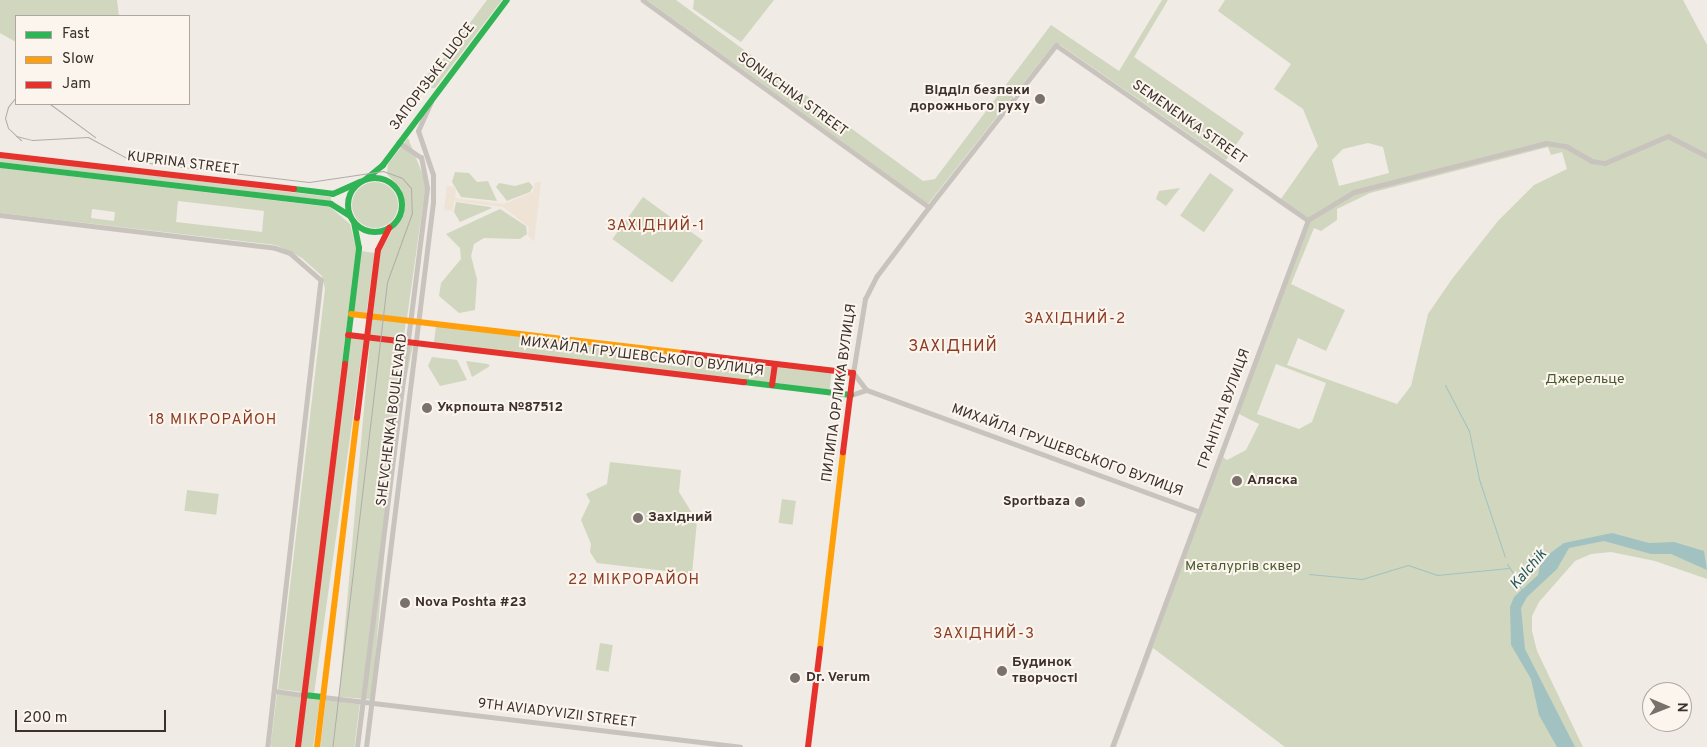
<!DOCTYPE html>
<meta charset="utf-8">
<style>
body{margin:0}
#map{position:relative;width:1707px;height:747px;overflow:hidden;background:#f0ebe5;font-family:Overpass,sans-serif}
div>[style]{position:absolute}
.green>*{inset:0;background:#d1d6bf;transform-origin:0 0}
.round{border-radius:50%}
.plaza>*{inset:0;background:#eee3d5}
.water>*{inset:0;background:#a1c2c1}
.stream>*{height:1px;margin:-0.5px;padding:0 0.5px;transform-origin:0.5px;border-radius:0.5px;background:#a1c2c1}
.street>*{height:4.5px;margin:-2.25px;padding:0 2.25px;transform-origin:2.25px;border-radius:2.25px;background:#c9c3be}
.fast>*{height:6px;margin:-3px;padding:0 3px;transform-origin:3px;border-radius:3px;background:#30b455}
.fast>.ring{margin:-3px;padding:0;box-sizing:content-box;background:none;border:6px solid #30b455;border-radius:50%}
.slow>*{height:6px;margin:-3px;padding:0 3px;transform-origin:3px;border-radius:3px;background:#ff9f0a}
.jam>*{height:6px;margin:-3px;padding:0 3px;transform-origin:3px;border-radius:3px;background:#e5322d}
.tram>*{height:1px;margin:-0.5px;padding:0 0.5px;transform-origin:0.5px;border-radius:0.5px;background:#b1aca8}
.dots>*{width:14px;height:14px;translate:-50% -50%;box-sizing:border-box;border:2px solid #fbf5ee;border-radius:50%}
span{translate:-50% -50%;white-space:nowrap;text-align:center;line-height:1.15;-webkit-text-stroke:4px #fbf5ee;paint-order:stroke}
.street-label{font-size:14px;color:#3b302b}
.poi-label{font-size:14px;color:#3b302b;font-weight:700}
.right{translate:-100% -50%;text-align:right}
.left{translate:0 -50%;text-align:left}
.park-label{font-size:14px;color:#4a5a2e}
.neighbourhood-label{font-size:15px;color:#8c3b22;letter-spacing:1px}
.water-label{font-size:15px;color:#1f5a5e;font-style:italic}
.quarter-label{font-size:16px;color:#8c3b22;letter-spacing:1px}
.legend{position:absolute;left:15px;top:15px;width:175px;height:90px;box-sizing:border-box;background:#fbf5ee;border:1px solid #aea6a0;margin:0;padding:6px 9px;list-style:none;font-size:15px;color:#3b302b}
.legend li{display:flex;align-items:center;gap:10px;height:25px}
.legend b{width:25px;border:1px solid #aea6a0}
.north{position:absolute;left:1642px;top:682px;width:50px;height:50px;box-sizing:border-box;background:#fbf5ee;border:1px solid #aea6a0;border-radius:50%;rotate:91deg;font-size:14px;font-weight:700;line-height:20px;text-align:center;color:#3b302b}
.north::after{content:'';display:block;margin:auto;width:18px;height:22px;background:#7a716c;clip-path:polygon(50% 0,100% 100%,50% 72%,0 100%)}
.scale{position:absolute;left:15px;top:710px;width:151px;height:22px;box-sizing:border-box;border:2px solid #3b302b;border-top:0;padding-left:6px;font-size:15px;line-height:18px;white-space:nowrap;color:#3b302b;-webkit-text-stroke:4px #fbf5ee;paint-order:stroke}
</style>
<div id="map">
<div class="green">
<div style="clip-path:polygon(0 0,117px 0,119px 16px,16px 16px,16px 42px,0 33px)"></div>
<div style="clip-path:polygon(487px 0,502px 0,435px 88px,413px 89px,443px 59px)"></div>
<div style="clip-path:polygon(647px 0,676px 0,923px 181px,935px 179px,1051px 25px,1119px 71px,1162px 0,1168px 0,1134px 57px,1244px 133px,1226px 160px,1056px 42px,928px 204px)"></div>
<div style="clip-path:polygon(694px 0,774px 0,741px 42px,693px 9px)"></div>
<div style="clip-path:polygon(evenodd,1225px 0,1683px 0,1707px 45px,1707px 579px,1655px 561px,1611px 552px,1591px 554px,1575px 561px,1539px 602px,1532px 616px,1532px 631px,1537px 651px,1583px 747px,1285px 747px,1153px 648px,1116px 747px,1112px 747px,1308px 220px,1281px 199px,1318px 146px,1303px 109px,1274px 89px,1291px 64px,1218px 11px,1225px 0,1368px 143px,1383px 147px,1389px 173px,1339px 186px,1332px 160px,1343px 149px,1368px 143px,1225px 0,1548px 147px,1551px 155px,1562px 152px,1567px 169px,1534px 185px,1498px 221px,1452px 279px,1428px 314px,1411px 386px,1397px 404px,1287px 365px,1298px 338px,1326px 351px,1345px 310px,1291px 284px,1314px 228px,1321px 231px,1337px 220px,1337px 209px,1370px 193px,1548px 147px,1225px 0,1276px 364px,1326px 383px,1312px 422px,1299px 429px,1257px 414px,1276px 364px,1225px 0,1239px 414px,1259px 424px,1246px 450px,1227px 460px,1223px 457px,1239px 414px)"></div>
<div style="clip-path:polygon(408px 138px,426px 183px,407px 318px,373px 314px,380px 251px,405px 208px,401px 189px,387px 174px,388px 164px)"></div>
<div style="clip-path:polygon(0 157px,331px 197px,331px 201px,0 162px)"></div>
<div style="clip-path:polygon(evenodd,0 168px,330px 207px,350px 224px,356px 248px,302px 692px,278px 689px,325px 289px,322px 276px,302px 258px,276px 245px,0 213px,0 168px,178px 201px,264px 211px,262px 232px,176px 222px,178px 201px,0 168px,92px 209px,115px 212px,114px 221px,91px 218px,92px 209px)"></div>
<div style="clip-path:polygon(455px 172px,469px 173px,477px 182px,488px 181px,497px 201px,461px 197px,452px 182px)"></div>
<div style="left:1210px;top:173px;width:29px;height:52px;rotate:35deg"></div>
<div style="clip-path:polygon(529px 182px,533px 187px,530px 192px,507px 201px,496px 187px,499px 183px,515px 186px)"></div>
<div class="round" style="left:352px;top:182px;width:46px;height:46px"></div>
<div style="clip-path:polygon(1180px 188px,1166px 206px,1156px 199px,1159px 191px)"></div>
<div style="left:643px;top:197px;width:74px;height:52px;rotate:36deg"></div>
<div style="clip-path:polygon(456px 202px,490px 207px,492px 208px,460px 222px,454px 212px)"></div>
<div style="clip-path:polygon(500px 209px,526px 226px,527px 234px,520px 239px,484px 238px,474px 244px,471px 256px,477px 279px,475px 310px,459px 313px,439px 296px,441px 283px,461px 259px,460px 248px,446px 234px)"></div>
<div style="left:361px;top:251px;width:14px;height:62px;rotate:8deg"></div>
<div style="left:372px;top:318px;width:34px;height:18px;rotate:7deg"></div>
<div style="left:436px;top:326px;width:338px;height:17px;rotate:7deg"></div>
<div style="left:350px;top:337px;width:14px;height:359px;rotate:8deg"></div>
<div style="left:370px;top:340px;width:33px;height:358px;rotate:5deg"></div>
<div style="left:408px;top:344px;width:5px;height:263px;rotate:11deg"></div>
<div style="clip-path:polygon(432px 357px,457px 360px,467px 380px,440px 386px,428px 366px)"></div>
<div style="clip-path:polygon(466px 361px,488px 364px,490px 366px,472px 377px)"></div>
<div style="left:777px;top:366px;width:55px;height:17px;rotate:7deg"></div>
<div style="clip-path:polygon(610px 462px,681px 470px,679px 492px,697px 521px,692px 574px,597px 563px,590px 552px,591px 544px,581px 520px,590px 501px,586px 494px,607px 484px)"></div>
<div style="left:187px;top:490px;width:32px;height:21px;rotate:7deg"></div>
<div style="left:782px;top:499px;width:14px;height:24px;rotate:8deg"></div>
<div style="left:600px;top:643px;width:13px;height:27px;rotate:9deg"></div>
<div style="left:277px;top:694px;width:24px;height:53px;rotate:7deg"></div>
<div style="left:306px;top:697px;width:14px;height:50px;rotate:8deg"></div>
<div style="left:326px;top:700px;width:34px;height:47px;rotate:7deg"></div>
</div>
<div class="plaza">
<div style="clip-path:polygon(541px 181px,534px 242px,528px 235px,529px 227px,503px 207px,454px 201px,453px 211px,444px 210px,447px 186px,456px 187px,455px 198px,504px 204px,533px 192px,535px 183px)"></div>
</div>
<div class="water">
<div style="clip-path:polygon(1612px 533px,1649px 543px,1674px 542px,1704px 551px,1707px 570px,1671px 554px,1651px 554px,1604px 541px,1569px 548px,1557px 569px,1527px 597px,1521px 608px,1525px 649px,1575px 747px,1557px 747px,1539px 715px,1531px 679px,1511px 645px,1510px 607px,1514px 597px,1538px 575px,1541px 560px,1564px 543px)"></div>
</div>
<div class="stream">
<div style="left:1445px;top:385px;width:52px;rotate:62.4deg"></div>
<div style="left:1469px;top:431px;width:49px;rotate:78.2deg"></div>
<div style="left:1479px;top:479px;width:82px;rotate:71.6deg"></div>
<div style="left:1507px;top:564px;width:11px;rotate:56deg"></div>
<div style="left:1309px;top:574px;width:53px;rotate:5.4deg"></div>
<div style="left:1362px;top:579px;width:48px;rotate:-16.9deg"></div>
<div style="left:1408px;top:565px;width:31px;rotate:19deg"></div>
<div style="left:1437px;top:575px;width:72px;rotate:-5.6deg"></div>
<div style="left:1516px;top:580px;width:12px;rotate:59deg"></div>
</div>
<div class="street">
<div style="left:643px;top:0;width:353px;rotate:35.9deg"></div>
<div style="left:0;top:215px;width:277px;rotate:6.8deg"></div>
<div style="left:275px;top:248px;width:16px;rotate:18deg"></div>
<div style="left:290px;top:253px;width:41px;rotate:41.1deg"></div>
<div style="left:321px;top:280px;width:470px;rotate:96.5deg"></div>
<div style="left:1308px;top:220px;width:54px;rotate:-31.3deg"></div>
<div style="left:1354px;top:192px;width:198px;rotate:-14.3deg"></div>
<div style="left:1546px;top:143px;width:20px;rotate:9deg"></div>
<div style="left:1566px;top:146px;width:30px;rotate:30deg"></div>
<div style="left:1592px;top:161px;width:13px;rotate:9deg"></div>
<div style="left:1605px;top:163px;width:69px;rotate:-23.2deg"></div>
<div style="left:1668px;top:136px;width:44px;rotate:27.1deg"></div>
<div style="left:851px;top:395px;width:16px;rotate:-18deg"></div>
<div style="left:1199px;top:512px;width:355px;rotate:-159.9deg"></div>
<div style="left:866px;top:390px;width:21px;rotate:-127deg"></div>
<div style="left:853px;top:373px;width:75px;rotate:-80.8deg"></div>
<div style="left:865px;top:299px;width:25px;rotate:-63deg"></div>
<div style="left:876px;top:277px;width:88px;rotate:-52.9deg"></div>
<div style="left:929px;top:207px;width:206px;rotate:-51.9deg"></div>
<div style="left:1056px;top:45px;width:307px;rotate:34.8deg"></div>
<div style="left:275px;top:691px;width:29px;rotate:8deg"></div>
<div style="left:323px;top:697px;width:420px;rotate:6.8deg"></div>
<div style="left:357px;top:747px;width:563px;rotate:-82.86deg"></div>
<div style="left:427px;top:188px;width:31px;rotate:-101deg"></div>
<div style="left:421px;top:158px;width:27px;rotate:-146deg"></div>
<div style="left:366px;top:747px;width:549px;rotate:-82.99deg"></div>
<div style="left:433px;top:202px;width:27px;rotate:-90deg"></div>
<div style="left:433px;top:175px;width:46px;rotate:-108.8deg"></div>
<div style="left:418px;top:131px;width:32px;rotate:-66deg"></div>
<div style="left:1112px;top:747px;width:562px;rotate:-69.6deg"></div>
</div>
<div class="fast">
<div style="left:0;top:165px;width:333px;rotate:6.7deg"></div>
<div style="left:331px;top:204px;width:22px;rotate:32deg"></div>
<div class="ring" style="left:348px;top:178px;width:48px;height:48px"></div>
<div style="left:366px;top:179px;width:22px;rotate:-39deg"></div>
<div style="left:383px;top:165px;width:206px;rotate:-53.1deg"></div>
<div style="left:294px;top:189px;width:39px;rotate:7deg"></div>
<div style="left:333px;top:194px;width:30px;rotate:-24deg"></div>
<div style="left:345px;top:364px;width:117px;rotate:-83.1deg"></div>
<div style="left:359px;top:248px;width:25px;rotate:-101deg"></div>
<div style="left:744px;top:382px;width:108px;rotate:6.9deg"></div>
<div style="left:304px;top:695px;width:19px;rotate:6deg"></div>
</div>
<div class="slow">
<div style="left:351px;top:314px;width:334px;rotate:6.7deg"></div>
<div style="left:820px;top:649px;width:198px;rotate:-83.3deg"></div>
<div style="left:317px;top:747px;width:331px;rotate:-83.1deg"></div>
</div>
<div class="jam">
<div style="left:0;top:155px;width:296px;rotate:6.6deg"></div>
<div style="left:348px;top:335px;width:399px;rotate:6.8deg"></div>
<div style="left:683px;top:353px;width:171px;rotate:6.7deg"></div>
<div style="left:853px;top:373px;width:80px;rotate:97.2deg"></div>
<div style="left:772px;top:385px;width:21px;rotate:-82deg"></div>
<div style="left:357px;top:418px;width:169px;rotate:-82.9deg"></div>
<div style="left:378px;top:250px;width:25px;rotate:-63deg"></div>
<div style="left:298px;top:747px;width:386px;rotate:-83deg"></div>
<div style="left:808px;top:747px;width:99px;rotate:-83deg"></div>
</div>
<div class="tram">
<div style="left:16px;top:97px;width:13px;rotate:129deg"></div>
<div style="left:8px;top:107px;width:11px;rotate:105deg"></div>
<div style="left:5px;top:118px;width:10px;rotate:73deg"></div>
<div style="left:8px;top:128px;width:18px;rotate:43deg"></div>
<div style="left:50px;top:104px;width:56px;rotate:36.3deg"></div>
<div style="left:16px;top:136px;width:16px;rotate:14deg"></div>
<div style="left:32px;top:140px;width:56px;rotate:-3.1deg"></div>
<div style="left:88px;top:137px;width:50px;rotate:28.6deg"></div>
<div style="left:132px;top:161px;width:178px;rotate:6.8deg"></div>
<div style="left:309px;top:182px;width:75px;rotate:-8.5deg"></div>
<div style="left:383px;top:171px;width:20px;rotate:20deg"></div>
<div style="left:402px;top:178px;width:13px;rotate:48deg"></div>
<div style="left:411px;top:188px;width:25px;rotate:88deg"></div>
<div style="left:412px;top:213px;width:73px;rotate:109.9deg"></div>
<div style="left:387px;top:282px;width:468px;rotate:96.7deg"></div>
</div>
<div class="dots">
<div style="left:1040px;top:99px;background:#7a716c"></div>
<div style="left:427px;top:408px;background:#7a716c"></div>
<div style="left:1237px;top:481px;background:#7a716c"></div>
<div style="left:1080px;top:502px;background:#7a716c"></div>
<div style="left:638px;top:518px;background:#7a716c"></div>
<div style="left:405px;top:603px;background:#7a716c"></div>
<div style="left:1002px;top:671px;background:#7a716c"></div>
<div style="left:795px;top:678px;background:#7a716c"></div>
</div>
<div class="street-label">
<span style="left:433px;top:77px;rotate:-53deg">ЗАПОРІЗЬКЕ ШОСЕ</span>
<span style="left:792px;top:95px;rotate:36deg">SONIACHNA STREET</span>
<span style="left:1189px;top:123px;rotate:35deg">SEMENENKA STREET</span>
<span style="left:183px;top:164px;rotate:7deg">KUPRINA STREET</span>
<span style="left:642px;top:357px;rotate:7deg">МИХАЙЛА ГРУШЕВСЬКОГО ВУЛИЦЯ</span>
<span style="left:840px;top:393px;rotate:-82deg">ПИЛИПА ОРЛИКА ВУЛИЦЯ</span>
<span style="left:1225px;top:409px;rotate:-70deg">ГРАНІТНА ВУЛИЦЯ</span>
<span style="left:393px;top:420px;rotate:-83deg">SHEVCHENKA BOULEVARD</span>
<span style="left:1067px;top:451px;rotate:20deg">МИХАЙЛА ГРУШЕВСЬКОГО ВУЛИЦЯ</span>
<span style="left:557px;top:714px;rotate:7deg">9TH AVIADYVIZII STREET</span>
</div>
<div class="poi-label">
<span class="right" style="left:1030px;top:99px">ВІдділ безпеки<br>дорожнього руху</span>
<span class="left" style="left:437px;top:408px">Укрпошта №87512</span>
<span class="left" style="left:1247px;top:481px">Аляска</span>
<span class="right" style="left:1070px;top:502px">Sportbaza</span>
<span class="left" style="left:648px;top:518px">Західний</span>
<span class="left" style="left:415px;top:603px">Nova Poshta #23</span>
<span class="left" style="left:1012px;top:671px">Будинок<br>творчості</span>
<span class="left" style="left:806px;top:678px">Dr. Verum</span>
</div>
<div class="park-label">
<span style="left:1585px;top:380px">Джерельце</span>
<span style="left:1243px;top:567px">Металургів сквер</span>
</div>
<div class="neighbourhood-label">
<span style="left:656px;top:227px">ЗАХІДНИЙ-1</span>
<span style="left:1075px;top:320px">ЗАХІДНИЙ-2</span>
<span style="left:213px;top:421px">18 МІКРОРАЙОН</span>
<span style="left:634px;top:581px">22 МІКРОРАЙОН</span>
<span style="left:984px;top:635px">ЗАХІДНИЙ-3</span>
</div>
<div class="water-label">
<span style="left:1529px;top:570px;rotate:-49deg">Kalchik</span>
</div>
<div class="quarter-label">
<span style="left:953px;top:347px">ЗАХІДНИЙ</span>
</div>
<ul class="legend">
<li><b style="height:6px;background:#30b455"></b>Fast</li>
<li><b style="height:6px;background:#ff9f0a"></b>Slow</li>
<li><b style="height:6px;background:#e5322d"></b>Jam</li>
</ul>
<div class="north">N</div>
<div class="scale">200 m</div>
</div>
